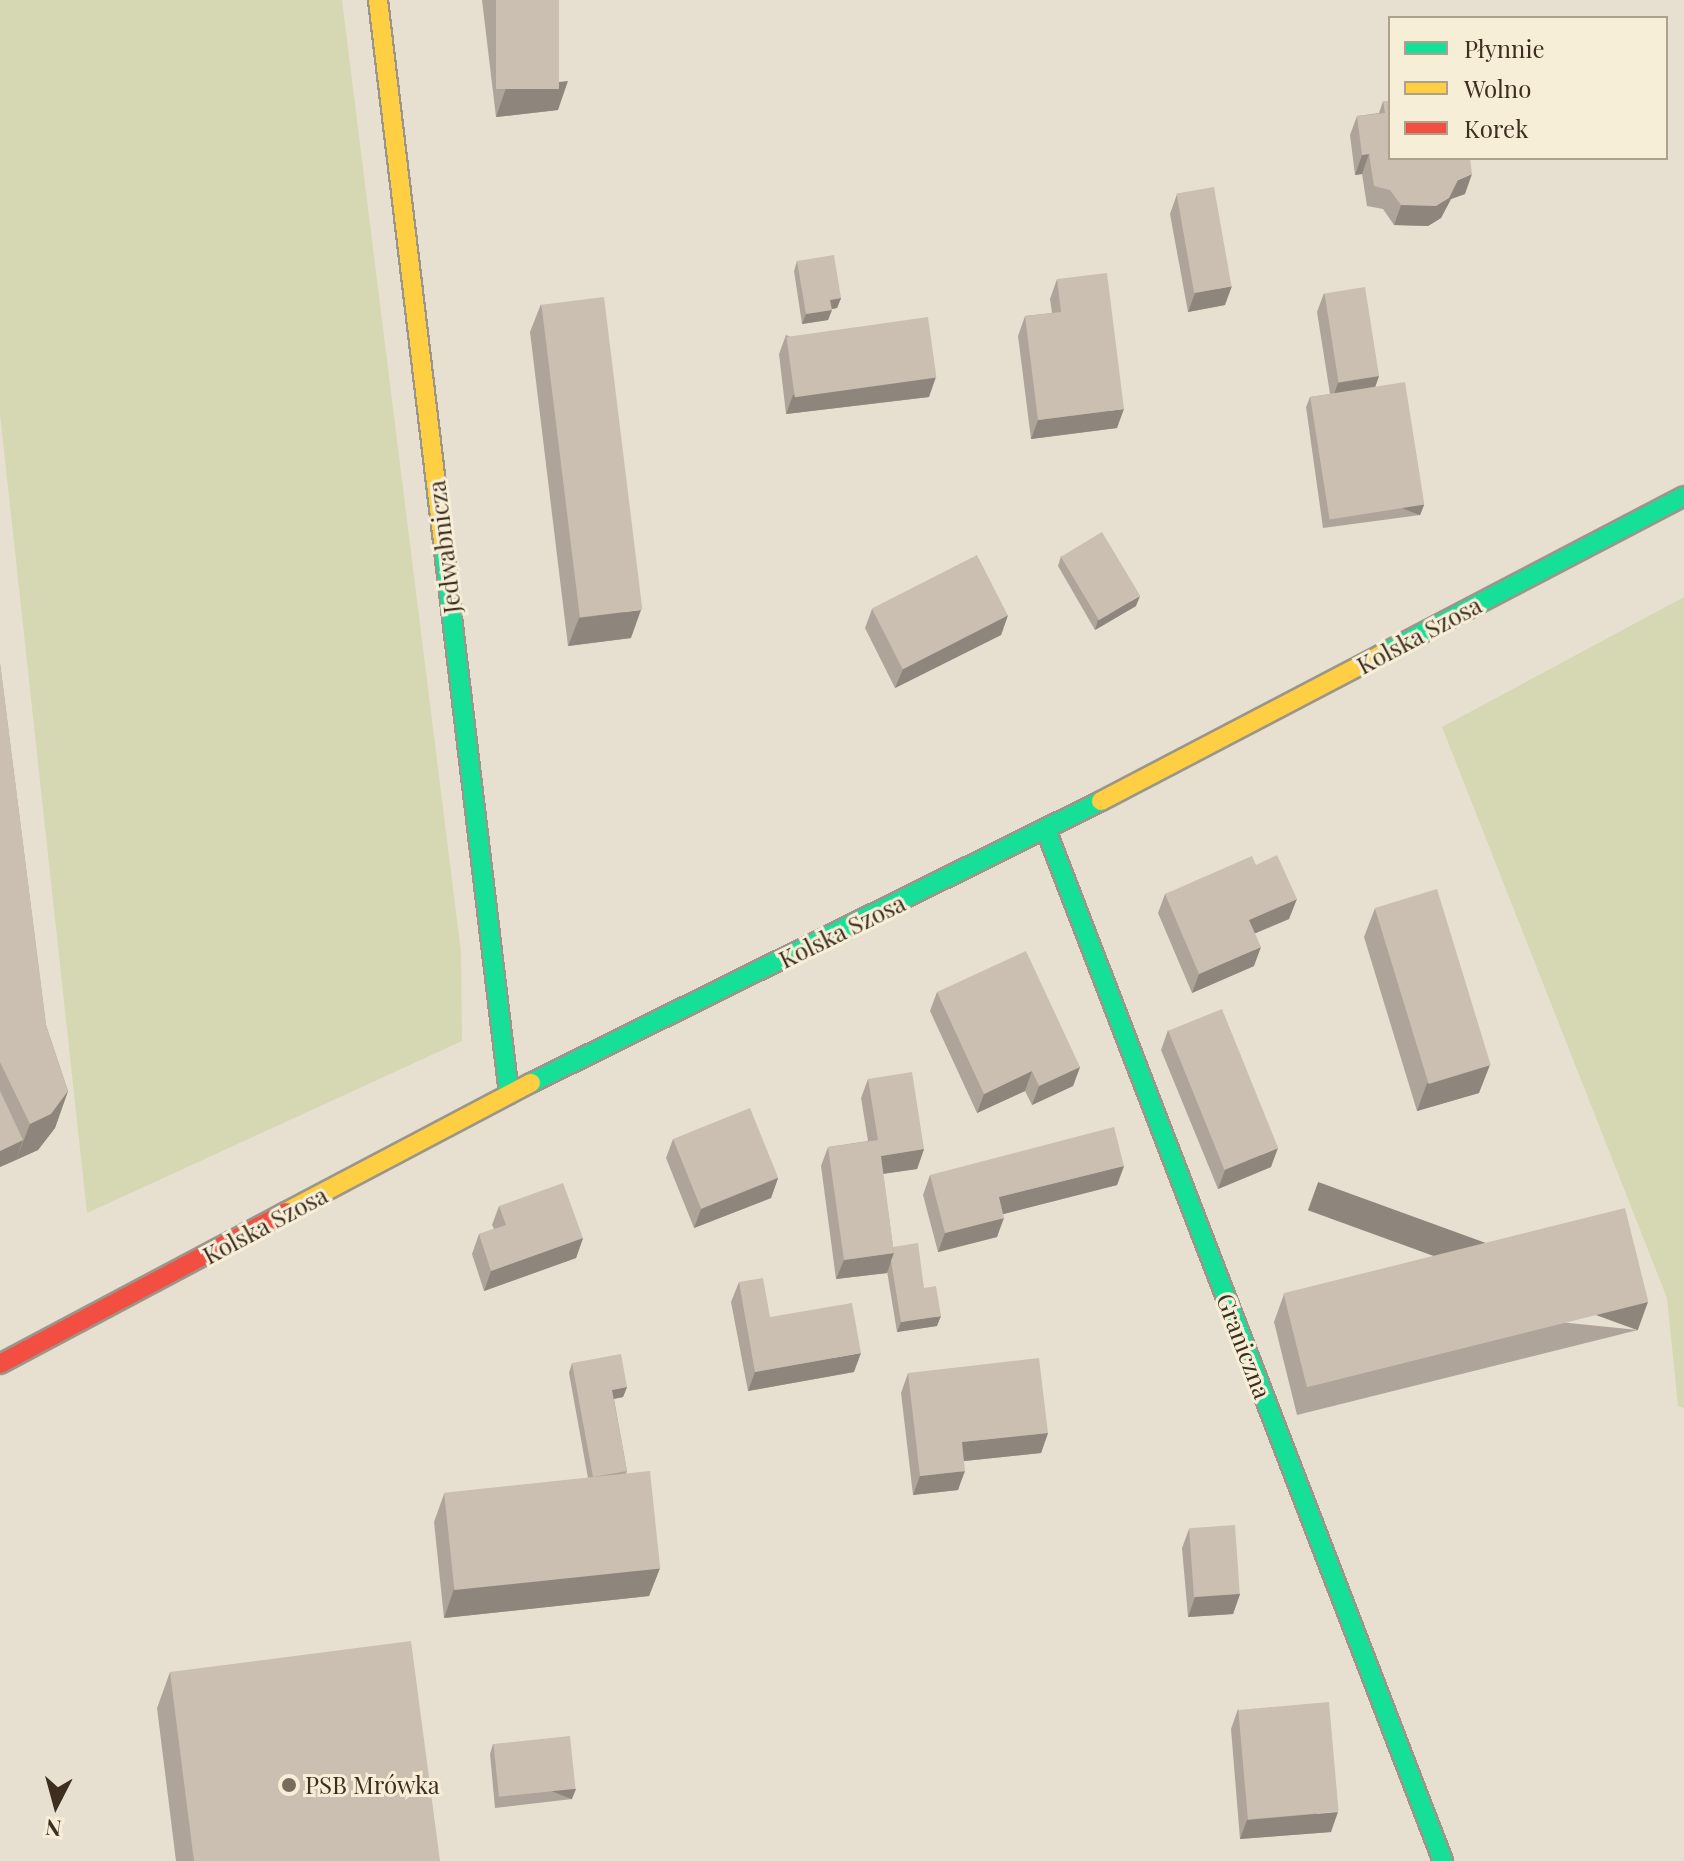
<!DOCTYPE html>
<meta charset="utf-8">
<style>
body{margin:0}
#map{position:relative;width:1684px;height:1861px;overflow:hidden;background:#e7e0d1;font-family:"Playfair Display",serif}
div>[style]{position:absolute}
.green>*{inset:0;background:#d6d7b3}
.roads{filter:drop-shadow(2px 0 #9c958a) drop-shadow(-2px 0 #9c958a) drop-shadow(0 2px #9c958a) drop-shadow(0 -2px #9c958a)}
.fast>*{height:18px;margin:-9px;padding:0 9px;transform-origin:9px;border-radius:9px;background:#16e098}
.slow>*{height:18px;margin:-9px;padding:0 9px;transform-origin:9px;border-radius:9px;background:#ffcf43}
.jam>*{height:18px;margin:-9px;padding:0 9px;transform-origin:9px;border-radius:9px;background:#f24e42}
.wall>*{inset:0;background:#afa499}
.shaded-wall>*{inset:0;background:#8e867d;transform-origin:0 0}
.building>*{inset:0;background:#cbbfb2;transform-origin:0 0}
.dots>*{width:22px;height:22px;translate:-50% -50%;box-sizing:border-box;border:4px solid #f7eed8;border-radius:50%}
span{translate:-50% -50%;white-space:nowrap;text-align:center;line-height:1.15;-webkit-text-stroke:6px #f7eed8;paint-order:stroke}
.street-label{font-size:24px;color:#3d2e20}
.poi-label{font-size:24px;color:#3d2e20}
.left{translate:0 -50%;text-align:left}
.legend{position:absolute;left:1388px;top:16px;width:280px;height:144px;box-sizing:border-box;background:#f7eed8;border:2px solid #ada18e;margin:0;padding:10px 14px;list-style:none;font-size:24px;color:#3d2e20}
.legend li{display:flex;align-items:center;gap:16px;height:40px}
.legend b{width:40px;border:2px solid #ada18e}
.north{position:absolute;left:16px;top:1765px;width:80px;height:80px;-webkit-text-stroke:6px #f7eed8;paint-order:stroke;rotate:186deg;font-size:22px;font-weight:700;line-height:32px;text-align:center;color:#3d2e20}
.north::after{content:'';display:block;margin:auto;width:28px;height:36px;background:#3d2e20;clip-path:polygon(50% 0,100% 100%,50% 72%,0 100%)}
</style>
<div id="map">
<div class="green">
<div style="clip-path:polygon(0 0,342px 0,461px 952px,462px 1041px,87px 1213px,0 414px)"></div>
<div style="clip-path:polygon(1684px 597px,1684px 1408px,1678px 1406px,1667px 1298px,1442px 727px)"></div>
</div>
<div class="roads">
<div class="fast">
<div style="left:443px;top:542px;width:556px;rotate:83.18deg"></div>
<div style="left:1380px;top:655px;width:343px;rotate:-27.6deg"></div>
<div style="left:1046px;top:830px;width:1105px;rotate:68.94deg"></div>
<div style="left:531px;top:1083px;width:636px;rotate:-26.32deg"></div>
</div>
<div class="slow">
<div style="left:378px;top:0;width:546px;rotate:83.16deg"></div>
<div style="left:1101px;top:801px;width:315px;rotate:-27.6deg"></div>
<div style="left:286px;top:1212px;width:277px;rotate:-27.8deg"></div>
</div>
<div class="jam">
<div style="left:0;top:1364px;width:324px;rotate:-28deg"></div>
</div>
</div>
<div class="wall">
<div style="clip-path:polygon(482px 0,559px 0,558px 110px,496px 117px)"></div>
<div style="clip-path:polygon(1383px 101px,1465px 194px,1451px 199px,1441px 218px,1428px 226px,1394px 225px,1383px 209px,1367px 206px,1362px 174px,1355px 175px,1350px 135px,1357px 116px,1379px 113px)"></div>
<div style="clip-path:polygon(1177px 194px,1225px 305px,1188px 312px,1170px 214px)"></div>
<div style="clip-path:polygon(797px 261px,841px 298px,837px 308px,832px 309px,828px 320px,802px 324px,794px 271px)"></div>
<div style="clip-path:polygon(1057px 279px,1117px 428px,1031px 439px,1018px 336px,1025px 316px,1052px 313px,1050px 299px)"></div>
<div style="clip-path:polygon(1324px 293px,1379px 376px,1375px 387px,1424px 505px,1420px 515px,1323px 528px,1306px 407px,1310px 397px,1330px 394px,1317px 312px)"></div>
<div style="clip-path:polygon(541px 304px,631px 638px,568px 646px,530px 332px)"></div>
<div style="clip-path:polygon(786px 335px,929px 397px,786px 414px,779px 354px)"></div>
<div style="clip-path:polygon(1061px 556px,1136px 606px,1095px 630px,1058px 566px)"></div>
<div style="clip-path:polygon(872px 609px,1008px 615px,1001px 635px,895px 688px,865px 628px)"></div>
<div style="clip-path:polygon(0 663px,46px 1025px,68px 1091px,55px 1128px,38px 1150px,0 1167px)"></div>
<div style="clip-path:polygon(1256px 865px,1289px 919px,1255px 933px,1254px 966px,1192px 993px,1158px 913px,1165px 894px)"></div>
<div style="clip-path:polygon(1375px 908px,1479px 1093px,1417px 1111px,1364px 937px)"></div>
<div style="clip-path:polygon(937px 992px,1080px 1067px,1073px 1086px,1032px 1105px,1025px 1091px,977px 1113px,930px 1011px)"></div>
<div style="clip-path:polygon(1168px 1030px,1271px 1167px,1218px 1189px,1161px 1050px)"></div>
<div style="clip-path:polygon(868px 1079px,924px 1149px,917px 1169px,883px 1174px,893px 1247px,924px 1288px,937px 1326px,897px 1332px,887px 1271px,887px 1273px,836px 1279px,821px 1166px,828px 1147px,868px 1141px,861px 1098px)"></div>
<div style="clip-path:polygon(673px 1139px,778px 1178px,771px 1198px,694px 1228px,666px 1158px)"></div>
<div style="clip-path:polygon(1124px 1166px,1117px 1185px,1003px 1214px,997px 1237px,938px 1252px,923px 1195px,930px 1175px)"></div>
<div style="clip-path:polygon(499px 1206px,583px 1238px,576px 1258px,484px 1291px,472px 1254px,479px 1234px,494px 1229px,492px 1225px)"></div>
<div style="clip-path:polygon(739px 1282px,770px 1317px,854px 1372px,748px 1391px,731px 1302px)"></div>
<div style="clip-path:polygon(1284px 1294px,1638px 1330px,1297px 1415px,1274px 1322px)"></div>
<div style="clip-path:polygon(572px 1363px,627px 1387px,623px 1397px,614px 1399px,627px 1471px,626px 1474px,660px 1568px,649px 1596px,444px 1618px,434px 1522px,444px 1494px,588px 1478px,569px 1373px)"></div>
<div style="clip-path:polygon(908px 1373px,1048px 1433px,1041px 1453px,964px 1461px,958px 1490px,913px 1495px,901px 1393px)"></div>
<div style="clip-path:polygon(1189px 1529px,1240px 1594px,1233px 1614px,1188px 1617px,1182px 1548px)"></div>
<div style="clip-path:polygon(170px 1672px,440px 1861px,176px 1861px,157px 1708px)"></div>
<div style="clip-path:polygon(1238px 1709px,1331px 1832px,1240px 1839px,1231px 1729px)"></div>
<div style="clip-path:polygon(493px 1744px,572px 1799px,495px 1808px,490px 1754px)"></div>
</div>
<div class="shaded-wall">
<div style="clip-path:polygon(568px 81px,558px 110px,496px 117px,506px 88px)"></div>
<div style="clip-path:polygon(1369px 154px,1362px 174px,1355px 175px,1362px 155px)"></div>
<div style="clip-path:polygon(1472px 174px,1465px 194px,1451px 199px,1441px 218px,1428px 226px,1394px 225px,1401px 205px)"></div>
<div style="clip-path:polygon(1232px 286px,1225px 305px,1188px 312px,1195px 293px)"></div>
<div style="clip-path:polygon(841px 298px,837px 308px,827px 310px,830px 300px)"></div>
<div style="clip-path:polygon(832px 310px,828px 320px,802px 324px,806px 314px)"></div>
<div style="clip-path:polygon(1379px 376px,1372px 396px,1331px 403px,1338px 383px)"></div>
<div style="clip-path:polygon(936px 377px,929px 397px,786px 414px,793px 395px)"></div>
<div style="clip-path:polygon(1124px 409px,1117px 428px,1031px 439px,1038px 420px)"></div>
<div style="left:1424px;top:505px;width:11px;height:98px;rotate:112deg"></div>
<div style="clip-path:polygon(1140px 596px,1136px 606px,1095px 630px,1098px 620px)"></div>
<div style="clip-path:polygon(641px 610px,631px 638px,568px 646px,579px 618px)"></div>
<div style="clip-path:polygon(1008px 615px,1001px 635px,895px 688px,903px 669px)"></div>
<div style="clip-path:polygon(1297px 899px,1289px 919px,1242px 939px,1249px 920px)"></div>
<div style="clip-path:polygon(1261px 947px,1254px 966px,1192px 993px,1199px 974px)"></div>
<div style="clip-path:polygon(1490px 1065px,1479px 1093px,1417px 1111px,1427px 1083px)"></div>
<div style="clip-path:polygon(1080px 1067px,1073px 1086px,1032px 1105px,1039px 1086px)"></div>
<div style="clip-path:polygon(1032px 1071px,1025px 1091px,977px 1113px,984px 1094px)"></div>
<div style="clip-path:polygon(68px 1091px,55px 1128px,38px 1150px,16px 1160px,30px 1124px)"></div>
<div style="clip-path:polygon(23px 1140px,16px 1160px,0 1167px,0 1151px)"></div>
<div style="clip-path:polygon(1278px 1148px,1271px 1167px,1218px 1189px,1225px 1170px)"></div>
<div style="clip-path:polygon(924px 1149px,917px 1169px,874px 1175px,881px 1156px)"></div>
<div style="clip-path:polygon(1124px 1166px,1117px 1185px,992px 1217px,999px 1197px)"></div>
<div style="clip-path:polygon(778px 1178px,771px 1198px,694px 1228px,701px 1209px)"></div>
<div style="clip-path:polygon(1004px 1218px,997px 1237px,938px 1252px,945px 1233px)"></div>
<div style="clip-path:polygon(583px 1238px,576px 1258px,484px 1291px,491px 1271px)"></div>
<div style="clip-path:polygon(894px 1253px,887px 1273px,836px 1279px,844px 1260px)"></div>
<div style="left:1648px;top:1302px;width:30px;height:351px;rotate:110deg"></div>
<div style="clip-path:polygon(941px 1316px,937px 1326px,897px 1332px,901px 1322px)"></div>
<div style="clip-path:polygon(861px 1353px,854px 1372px,748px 1391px,755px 1372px)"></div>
<div style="clip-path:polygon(627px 1387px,623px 1397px,608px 1400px,612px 1390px)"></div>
<div style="clip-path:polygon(1048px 1433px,1041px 1453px,955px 1462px,962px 1442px)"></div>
<div style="clip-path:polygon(965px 1471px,958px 1490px,913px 1495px,920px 1476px)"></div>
<div style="clip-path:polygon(660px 1568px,649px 1596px,444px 1618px,454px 1589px)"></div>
<div style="clip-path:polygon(1240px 1594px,1233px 1614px,1188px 1617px,1195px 1597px)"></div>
<div style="left:576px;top:1789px;width:11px;height:78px;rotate:112deg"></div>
<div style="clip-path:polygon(1338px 1812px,1331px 1832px,1240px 1839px,1247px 1820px)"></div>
</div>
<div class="building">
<div style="left:496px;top:0;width:63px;height:89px"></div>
<div style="clip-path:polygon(1383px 101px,1390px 101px,1390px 158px,1470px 158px,1472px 174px,1458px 180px,1449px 198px,1436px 206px,1401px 205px,1390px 190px,1374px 186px,1369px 154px,1362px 155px,1357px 116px,1385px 113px)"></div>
<div style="left:1214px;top:187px;width:101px;height:38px;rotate:80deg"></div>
<div style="clip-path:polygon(834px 255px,841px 298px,830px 300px,832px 310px,806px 314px,797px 261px)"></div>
<div style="clip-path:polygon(1107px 273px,1124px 409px,1038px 420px,1025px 316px,1061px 312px,1057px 279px)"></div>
<div style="left:1365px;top:287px;width:90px;height:41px;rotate:81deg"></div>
<div style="left:604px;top:297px;width:315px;height:63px;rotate:83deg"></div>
<div style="left:928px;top:317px;width:61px;height:143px;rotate:82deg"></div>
<div style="left:1405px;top:382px;width:124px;height:96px;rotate:81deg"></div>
<div style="left:1102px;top:532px;width:74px;height:48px;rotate:59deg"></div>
<div style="left:977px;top:555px;width:68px;height:118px;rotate:63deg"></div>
<div style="clip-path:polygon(0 663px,46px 1025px,68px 1091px,51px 1114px,30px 1124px,0 1062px)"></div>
<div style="clip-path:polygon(1277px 855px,1297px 899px,1249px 920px,1261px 947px,1199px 974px,1165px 894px,1252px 856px,1256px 865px)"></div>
<div style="left:1437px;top:889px;width:184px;height:65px;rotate:73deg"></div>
<div style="clip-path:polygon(1026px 951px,1080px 1067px,1039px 1086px,1032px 1071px,984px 1094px,937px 992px)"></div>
<div style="left:1222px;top:1009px;width:150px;height:58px;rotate:68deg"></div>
<div style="clip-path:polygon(912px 1072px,924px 1149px,881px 1156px,894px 1253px,844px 1260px,828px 1147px,878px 1140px,868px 1079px)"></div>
<div style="clip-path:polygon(0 1091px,23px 1140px,0 1151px)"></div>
<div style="left:750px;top:1108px;width:75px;height:83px;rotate:68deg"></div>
<div style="clip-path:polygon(1114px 1127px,1124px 1166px,999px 1197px,1004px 1218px,945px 1233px,930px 1175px)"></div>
<div style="clip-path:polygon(563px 1183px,583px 1238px,491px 1271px,479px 1234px,506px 1225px,499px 1206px)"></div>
<div style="left:1625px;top:1208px;width:97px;height:352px;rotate:76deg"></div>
<div style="clip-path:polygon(918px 1243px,924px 1288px,936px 1286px,941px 1316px,901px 1322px,891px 1261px,894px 1253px,893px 1247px)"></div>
<div style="clip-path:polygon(763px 1278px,770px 1317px,852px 1303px,861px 1353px,755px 1372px,739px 1282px)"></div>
<div style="clip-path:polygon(621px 1354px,627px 1387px,612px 1390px,627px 1471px,593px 1477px,572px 1363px)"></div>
<div style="clip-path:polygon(1039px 1358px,1048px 1433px,962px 1442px,965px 1471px,920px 1476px,908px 1373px)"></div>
<div style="left:650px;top:1471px;width:98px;height:207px;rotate:84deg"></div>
<div style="left:1235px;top:1525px;width:69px;height:46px;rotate:86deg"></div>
<div style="clip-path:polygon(411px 1641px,440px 1861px,194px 1861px,170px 1672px)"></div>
<div style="left:1329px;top:1702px;width:110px;height:91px;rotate:85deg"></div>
<div style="left:570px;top:1736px;width:53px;height:77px;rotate:84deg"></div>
</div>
<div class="dots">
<div style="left:289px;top:1785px;background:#786c5e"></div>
</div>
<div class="street-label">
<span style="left:444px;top:547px;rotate:-97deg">Jedwabnicza</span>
<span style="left:1419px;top:635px;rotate:-28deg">Kolska Szosa</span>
<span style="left:842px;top:931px;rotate:-26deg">Kolska Szosa</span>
<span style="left:265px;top:1225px;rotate:-28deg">Kolska Szosa</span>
<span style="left:1244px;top:1346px;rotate:69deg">Graniczna</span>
</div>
<div class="poi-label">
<span class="left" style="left:305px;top:1785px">PSB Mrówka</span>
</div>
<ul class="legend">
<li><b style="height:10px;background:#16e098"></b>Płynnie</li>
<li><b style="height:10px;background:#ffcf43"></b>Wolno</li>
<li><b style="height:10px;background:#f24e42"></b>Korek</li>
</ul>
<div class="north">N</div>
</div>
